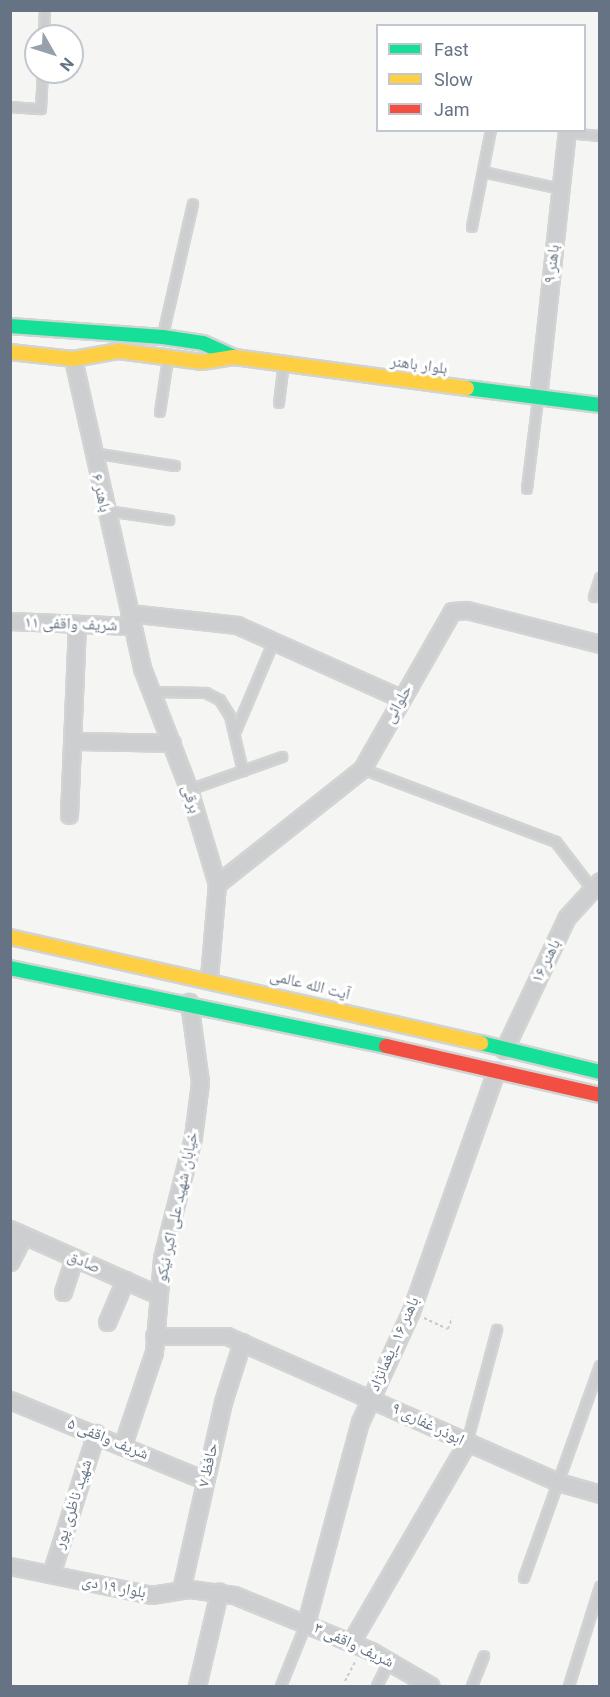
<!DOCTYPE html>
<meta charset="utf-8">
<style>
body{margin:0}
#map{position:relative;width:610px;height:1697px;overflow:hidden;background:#f5f6f4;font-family:Roboto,"Noto Naskh Arabic",sans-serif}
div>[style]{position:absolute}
.path>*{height:2px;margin-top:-1px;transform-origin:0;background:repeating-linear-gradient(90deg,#cacccc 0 3px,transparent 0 6px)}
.roads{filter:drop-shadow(2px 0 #d2d4d4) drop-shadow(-2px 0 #d2d4d4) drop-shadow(0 2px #d2d4d4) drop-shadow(0 -2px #d2d4d4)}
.lane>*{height:8px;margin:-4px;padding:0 4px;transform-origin:4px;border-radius:4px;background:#cdcecf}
.street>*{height:15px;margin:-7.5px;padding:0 7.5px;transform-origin:7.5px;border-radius:7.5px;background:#cdcecf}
.fast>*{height:14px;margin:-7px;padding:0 7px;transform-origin:7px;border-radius:7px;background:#16e098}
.slow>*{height:14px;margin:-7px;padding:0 7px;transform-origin:7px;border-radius:7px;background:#ffcf43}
.jam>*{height:14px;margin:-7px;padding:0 7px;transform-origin:7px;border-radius:7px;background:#f24e42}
span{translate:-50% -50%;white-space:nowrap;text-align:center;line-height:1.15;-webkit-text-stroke:6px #fff;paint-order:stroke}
.street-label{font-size:16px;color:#657384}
.frame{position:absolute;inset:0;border:12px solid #657384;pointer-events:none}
.legend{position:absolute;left:376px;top:24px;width:210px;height:108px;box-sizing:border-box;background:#fff;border:2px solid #c1c7ce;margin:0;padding:8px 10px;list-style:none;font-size:18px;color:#657384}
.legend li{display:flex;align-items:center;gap:12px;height:30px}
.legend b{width:30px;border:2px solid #c1c7ce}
.north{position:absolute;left:24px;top:24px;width:60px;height:60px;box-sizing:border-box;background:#fff;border:2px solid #c1c7ce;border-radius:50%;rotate:129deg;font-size:16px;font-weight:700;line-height:24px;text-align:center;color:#657384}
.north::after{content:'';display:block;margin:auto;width:21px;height:27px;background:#97a1ab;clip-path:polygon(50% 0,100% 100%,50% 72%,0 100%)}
</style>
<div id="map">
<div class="path">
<div style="left:424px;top:1318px;width:26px;rotate:25deg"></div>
<div style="left:448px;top:1329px;width:12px;rotate:-70deg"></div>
<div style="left:345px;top:1681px;width:24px;rotate:-62deg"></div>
</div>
<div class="roads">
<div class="lane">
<div style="left:44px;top:36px;width:26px;rotate:-88deg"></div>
<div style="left:10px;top:107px;width:31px;rotate:4deg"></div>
<div style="left:41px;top:109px;width:37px;rotate:-87deg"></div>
<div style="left:566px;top:133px;width:34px;rotate:5deg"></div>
<div style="left:483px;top:172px;width:79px;rotate:12.4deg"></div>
<div style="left:472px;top:227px;width:99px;rotate:-78.9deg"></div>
<div style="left:163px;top:335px;width:134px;rotate:-77.1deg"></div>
<div style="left:279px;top:403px;width:38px;rotate:-83deg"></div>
<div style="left:160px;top:412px;width:54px;rotate:-81.4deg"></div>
<div style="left:93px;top:453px;width:83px;rotate:9deg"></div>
<div style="left:527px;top:489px;width:91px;rotate:-83deg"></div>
<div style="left:107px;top:511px;width:63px;rotate:8.3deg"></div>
<div style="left:594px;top:597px;width:20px;rotate:-72deg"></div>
<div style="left:155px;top:692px;width:51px;rotate:1.1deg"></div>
<div style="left:206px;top:693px;width:16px;rotate:27deg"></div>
<div style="left:220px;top:700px;width:19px;rotate:58deg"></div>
<div style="left:230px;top:716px;width:57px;rotate:76.7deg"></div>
<div style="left:235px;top:733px;width:100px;rotate:-67deg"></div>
<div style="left:362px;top:769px;width:207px;rotate:20.6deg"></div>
<div style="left:556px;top:842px;width:61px;rotate:52.4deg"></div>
<div style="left:189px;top:790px;width:99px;rotate:-19.5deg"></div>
<div style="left:467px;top:1443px;width:117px;rotate:-75.1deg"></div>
<div style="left:524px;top:1578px;width:225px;rotate:-70.3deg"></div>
<div style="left:281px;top:1686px;width:67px;rotate:-68deg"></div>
<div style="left:377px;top:1686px;width:28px;rotate:-63deg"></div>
<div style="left:472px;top:1686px;width:32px;rotate:-68deg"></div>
<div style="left:569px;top:1686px;width:104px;rotate:-72.6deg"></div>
</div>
<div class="street">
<div style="left:73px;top:359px;width:317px;rotate:77.4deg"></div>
<div style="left:142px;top:668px;width:131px;rotate:68.9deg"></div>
<div style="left:189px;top:790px;width:98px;rotate:73.4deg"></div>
<div style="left:217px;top:884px;width:94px;rotate:94.9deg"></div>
<div style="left:538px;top:397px;width:269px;rotate:-83.8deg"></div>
<div style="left:129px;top:613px;width:109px;rotate:6.3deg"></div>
<div style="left:237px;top:625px;width:179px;rotate:24.1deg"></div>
<div style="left:10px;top:621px;width:122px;rotate:2.3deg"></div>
<div style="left:72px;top:741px;width:100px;rotate:1.1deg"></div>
<div style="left:69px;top:815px;width:191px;rotate:-87.6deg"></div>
<div style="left:217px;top:884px;width:185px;rotate:-38.4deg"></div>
<div style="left:362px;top:769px;width:182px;rotate:-60.3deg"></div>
<div style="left:452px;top:611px;width:15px;rotate:-4deg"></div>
<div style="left:467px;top:610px;width:137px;rotate:14.3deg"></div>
<div style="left:504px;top:1050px;width:147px;rotate:-64.7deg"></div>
<div style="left:567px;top:917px;width:49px;rotate:-47.5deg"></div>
<div style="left:10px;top:1229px;width:162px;rotate:24deg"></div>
<div style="left:10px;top:1262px;width:30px;rotate:-63deg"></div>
<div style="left:63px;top:1292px;width:36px;rotate:-72deg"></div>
<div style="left:107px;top:1322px;width:46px;rotate:-66.8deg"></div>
<div style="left:154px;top:1336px;width:73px"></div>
<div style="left:227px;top:1336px;width:362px;rotate:23.8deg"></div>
<div style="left:558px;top:1482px;width:44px;rotate:15.9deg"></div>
<div style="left:10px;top:1400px;width:210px;rotate:22.4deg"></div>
<div style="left:123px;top:1444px;width:97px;rotate:-71.4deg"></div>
<div style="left:154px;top:1352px;width:94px;rotate:-85.1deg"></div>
<div style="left:162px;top:1258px;width:125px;rotate:-75.6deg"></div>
<div style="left:193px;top:1137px;width:55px;rotate:-82.7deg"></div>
<div style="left:200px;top:1082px;width:81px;rotate:-97.8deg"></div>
<div style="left:10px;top:1566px;width:144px;rotate:11.6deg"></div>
<div style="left:151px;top:1595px;width:39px;rotate:-9deg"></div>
<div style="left:190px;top:1589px;width:44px;rotate:7.8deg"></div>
<div style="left:234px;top:1595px;width:148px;rotate:22.2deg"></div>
<div style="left:371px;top:1651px;width:69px;rotate:30.3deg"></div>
<div style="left:51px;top:1574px;width:148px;rotate:-72.3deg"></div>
<div style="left:181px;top:1590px;width:193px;rotate:-77.4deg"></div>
<div style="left:223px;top:1402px;width:63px;rotate:-72.4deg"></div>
<div style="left:306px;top:1623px;width:208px;rotate:-75deg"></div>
<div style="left:360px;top:1422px;width:122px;rotate:-65.3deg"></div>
<div style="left:411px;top:1311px;width:255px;rotate:-70.5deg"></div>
<div style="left:351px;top:1642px;width:230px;rotate:-59.8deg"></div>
<div style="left:197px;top:1686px;width:97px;rotate:-76.8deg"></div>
</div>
<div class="fast">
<div style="left:10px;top:326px;width:153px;rotate:4.1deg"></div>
<div style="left:163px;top:337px;width:40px;rotate:8.5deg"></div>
<div style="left:203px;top:343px;width:34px;rotate:24deg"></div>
<div style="left:467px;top:388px;width:134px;rotate:7.3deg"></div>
<div style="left:10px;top:968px;width:384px;rotate:11.7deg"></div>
<div style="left:481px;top:1043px;width:122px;rotate:13.7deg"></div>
</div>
<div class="slow">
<div style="left:10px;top:352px;width:63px;rotate:6.3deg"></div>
<div style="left:73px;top:359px;width:47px;rotate:-9.9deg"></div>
<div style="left:119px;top:351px;width:84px;rotate:7.5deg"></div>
<div style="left:202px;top:362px;width:32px;rotate:-9deg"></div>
<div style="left:234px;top:357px;width:235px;rotate:7.6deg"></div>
<div style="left:10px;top:937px;width:483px;rotate:12.7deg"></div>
</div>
<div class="jam">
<div style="left:386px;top:1046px;width:220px;rotate:12.9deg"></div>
</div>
</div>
<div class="street-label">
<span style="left:552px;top:264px;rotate:-84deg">باهنر ۹</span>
<span style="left:419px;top:365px;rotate:8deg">بلوار باهنر</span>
<span style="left:101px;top:493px;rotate:77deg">باهنر ۶</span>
<span style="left:71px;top:624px;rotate:2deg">شریف واقفی ۱۱</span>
<span style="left:398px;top:704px;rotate:-61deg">حلوائی</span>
<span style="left:191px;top:799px;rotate:73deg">برقی</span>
<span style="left:546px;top:961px;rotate:-64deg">باهنر ۱۶</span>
<span style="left:310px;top:985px;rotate:14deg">آیت الله عالمی</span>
<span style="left:177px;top:1207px;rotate:-78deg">خیابان شهید علی اکبر نیکو</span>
<span style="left:84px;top:1262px;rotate:24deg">صادق</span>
<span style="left:394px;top:1344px;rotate:-66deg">باهنر ۱۶ _یغمانژاد</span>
<span style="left:428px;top:1424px;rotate:26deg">ابوذر غفاری ۹</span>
<span style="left:108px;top:1439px;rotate:22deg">شریف واقفی ۵</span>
<span style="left:208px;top:1465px;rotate:-77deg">حافظ ۷</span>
<span style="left:73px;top:1504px;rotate:-72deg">شهید ناظری پور</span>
<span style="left:114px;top:1587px;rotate:11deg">بلوار ۱۹ دی</span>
<span style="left:354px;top:1645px;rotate:25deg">شریف واقفی ۳</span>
</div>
<div class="frame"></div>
<ul class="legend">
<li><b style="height:8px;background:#16e098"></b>Fast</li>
<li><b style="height:8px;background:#ffcf43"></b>Slow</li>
<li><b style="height:8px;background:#f24e42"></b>Jam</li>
</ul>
<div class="north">N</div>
</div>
